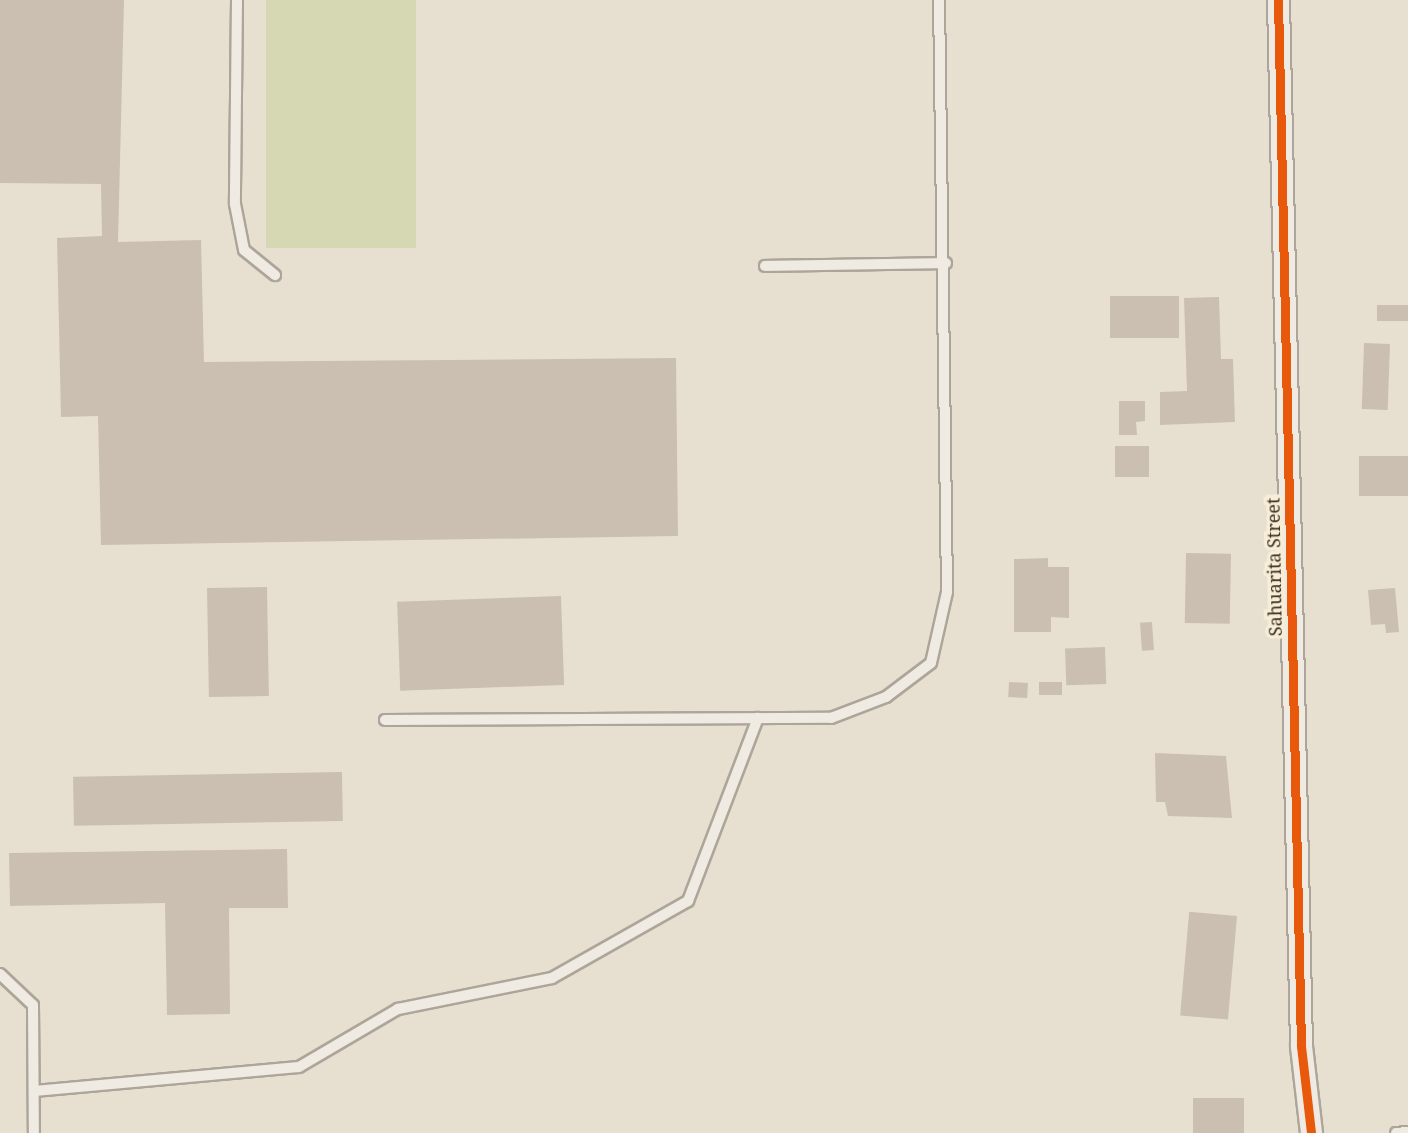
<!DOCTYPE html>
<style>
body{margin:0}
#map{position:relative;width:1408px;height:1133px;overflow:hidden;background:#e7e0d1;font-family:"Noto Serif",serif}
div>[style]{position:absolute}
.green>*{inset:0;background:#d6d7b3;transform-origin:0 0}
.building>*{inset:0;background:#cbbfb2;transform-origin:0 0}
.roads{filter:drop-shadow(2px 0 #ada599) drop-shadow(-2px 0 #ada599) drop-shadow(0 2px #ada599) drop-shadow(0 -2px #ada599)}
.service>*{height:10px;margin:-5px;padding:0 5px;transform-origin:5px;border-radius:5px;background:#efebe3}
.minor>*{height:21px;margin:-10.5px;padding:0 10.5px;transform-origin:10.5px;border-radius:10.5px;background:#efebe3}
.cycleway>*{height:9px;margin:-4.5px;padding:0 4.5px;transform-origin:4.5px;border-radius:4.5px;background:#e8590c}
span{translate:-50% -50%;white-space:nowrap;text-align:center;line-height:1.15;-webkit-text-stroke:7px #f7eed8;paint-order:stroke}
.street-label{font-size:18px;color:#3d2e20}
</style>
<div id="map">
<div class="green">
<div style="left:266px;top:0;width:150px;height:248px"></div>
</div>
<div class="building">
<div style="clip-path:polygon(0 0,124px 0,118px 242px,201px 240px,204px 362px,676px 358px,678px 536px,101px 545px,98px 416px,61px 417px,57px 238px,102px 236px,101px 184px,0 183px)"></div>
<div style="left:1179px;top:296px;width:42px;height:69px;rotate:90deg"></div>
<div style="clip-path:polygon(1219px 297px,1221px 359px,1233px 359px,1235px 422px,1160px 425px,1160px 392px,1187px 391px,1184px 298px)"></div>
<div style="left:1377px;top:305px;width:31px;height:16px"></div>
<div style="left:1390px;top:344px;width:66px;height:26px;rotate:92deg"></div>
<div style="clip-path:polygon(1119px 401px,1145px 401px,1145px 421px,1136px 422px,1137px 435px,1119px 435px)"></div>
<div style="left:1149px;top:446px;width:31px;height:34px;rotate:90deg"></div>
<div style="left:1408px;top:456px;width:40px;height:49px;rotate:90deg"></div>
<div style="left:1186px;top:553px;width:45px;height:70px;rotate:1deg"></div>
<div style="clip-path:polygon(1048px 558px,1048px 567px,1069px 567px,1069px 618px,1051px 617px,1051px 632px,1014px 632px,1014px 559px)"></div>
<div style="left:267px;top:587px;width:109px;height:60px;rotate:89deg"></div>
<div style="clip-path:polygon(1395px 588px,1399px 632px,1386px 633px,1385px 624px,1371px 625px,1368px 590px)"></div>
<div style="left:561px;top:596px;width:89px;height:164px;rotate:88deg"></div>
<div style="left:1152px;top:622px;width:28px;height:12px;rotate:86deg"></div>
<div style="left:1105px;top:647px;width:37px;height:40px;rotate:88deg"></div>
<div style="left:1009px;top:682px;width:19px;height:15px;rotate:3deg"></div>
<div style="left:1039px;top:682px;width:23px;height:13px"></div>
<div style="clip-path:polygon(1155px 753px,1226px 756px,1232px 818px,1168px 816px,1165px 802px,1156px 802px)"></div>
<div style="left:342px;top:772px;width:49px;height:269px;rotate:89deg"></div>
<div style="clip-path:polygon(287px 849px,288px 908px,229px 908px,230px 1014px,167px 1015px,165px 903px,10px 906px,9px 853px)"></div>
<div style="left:1237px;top:916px;width:104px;height:48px;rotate:95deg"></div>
<div style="left:1193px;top:1098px;width:51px;height:35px"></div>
</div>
<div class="roads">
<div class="service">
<div style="left:237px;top:0;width:204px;rotate:90.6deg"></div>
<div style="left:235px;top:204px;width:47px;rotate:78.9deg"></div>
<div style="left:244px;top:250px;width:40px;rotate:39deg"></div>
<div style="left:765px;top:266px;width:181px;rotate:-0.9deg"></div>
<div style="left:385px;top:720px;width:446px;rotate:-0.3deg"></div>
<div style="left:831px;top:718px;width:59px;rotate:-20.9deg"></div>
<div style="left:886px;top:697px;width:56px;rotate:-37.1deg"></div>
<div style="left:931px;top:663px;width:73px;rotate:-77.3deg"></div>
<div style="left:947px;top:592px;width:592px;rotate:-90.77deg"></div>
<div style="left:0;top:974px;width:45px;rotate:43.2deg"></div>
<div style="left:33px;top:1005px;width:128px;rotate:89.6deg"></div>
<div style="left:34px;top:1091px;width:266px;rotate:-5.2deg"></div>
<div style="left:299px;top:1067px;width:115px;rotate:-30.4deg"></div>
<div style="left:398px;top:1009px;width:157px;rotate:-11.4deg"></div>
<div style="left:552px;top:978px;width:156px;rotate:-29.5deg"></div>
<div style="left:688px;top:901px;width:196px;rotate:-69.1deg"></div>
<div style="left:1396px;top:1133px;width:12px;rotate:-5deg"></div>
</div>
<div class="minor">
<div style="left:1278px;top:0;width:1046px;rotate:88.74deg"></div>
<div style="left:1301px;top:1046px;width:88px;rotate:83.4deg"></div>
</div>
</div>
<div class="cycleway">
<div style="left:1278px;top:0;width:1046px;rotate:88.74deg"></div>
<div style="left:1301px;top:1046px;width:88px;rotate:83.4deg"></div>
</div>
<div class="street-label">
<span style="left:1274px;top:567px;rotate:-91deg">Sahuarita Street</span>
</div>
</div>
